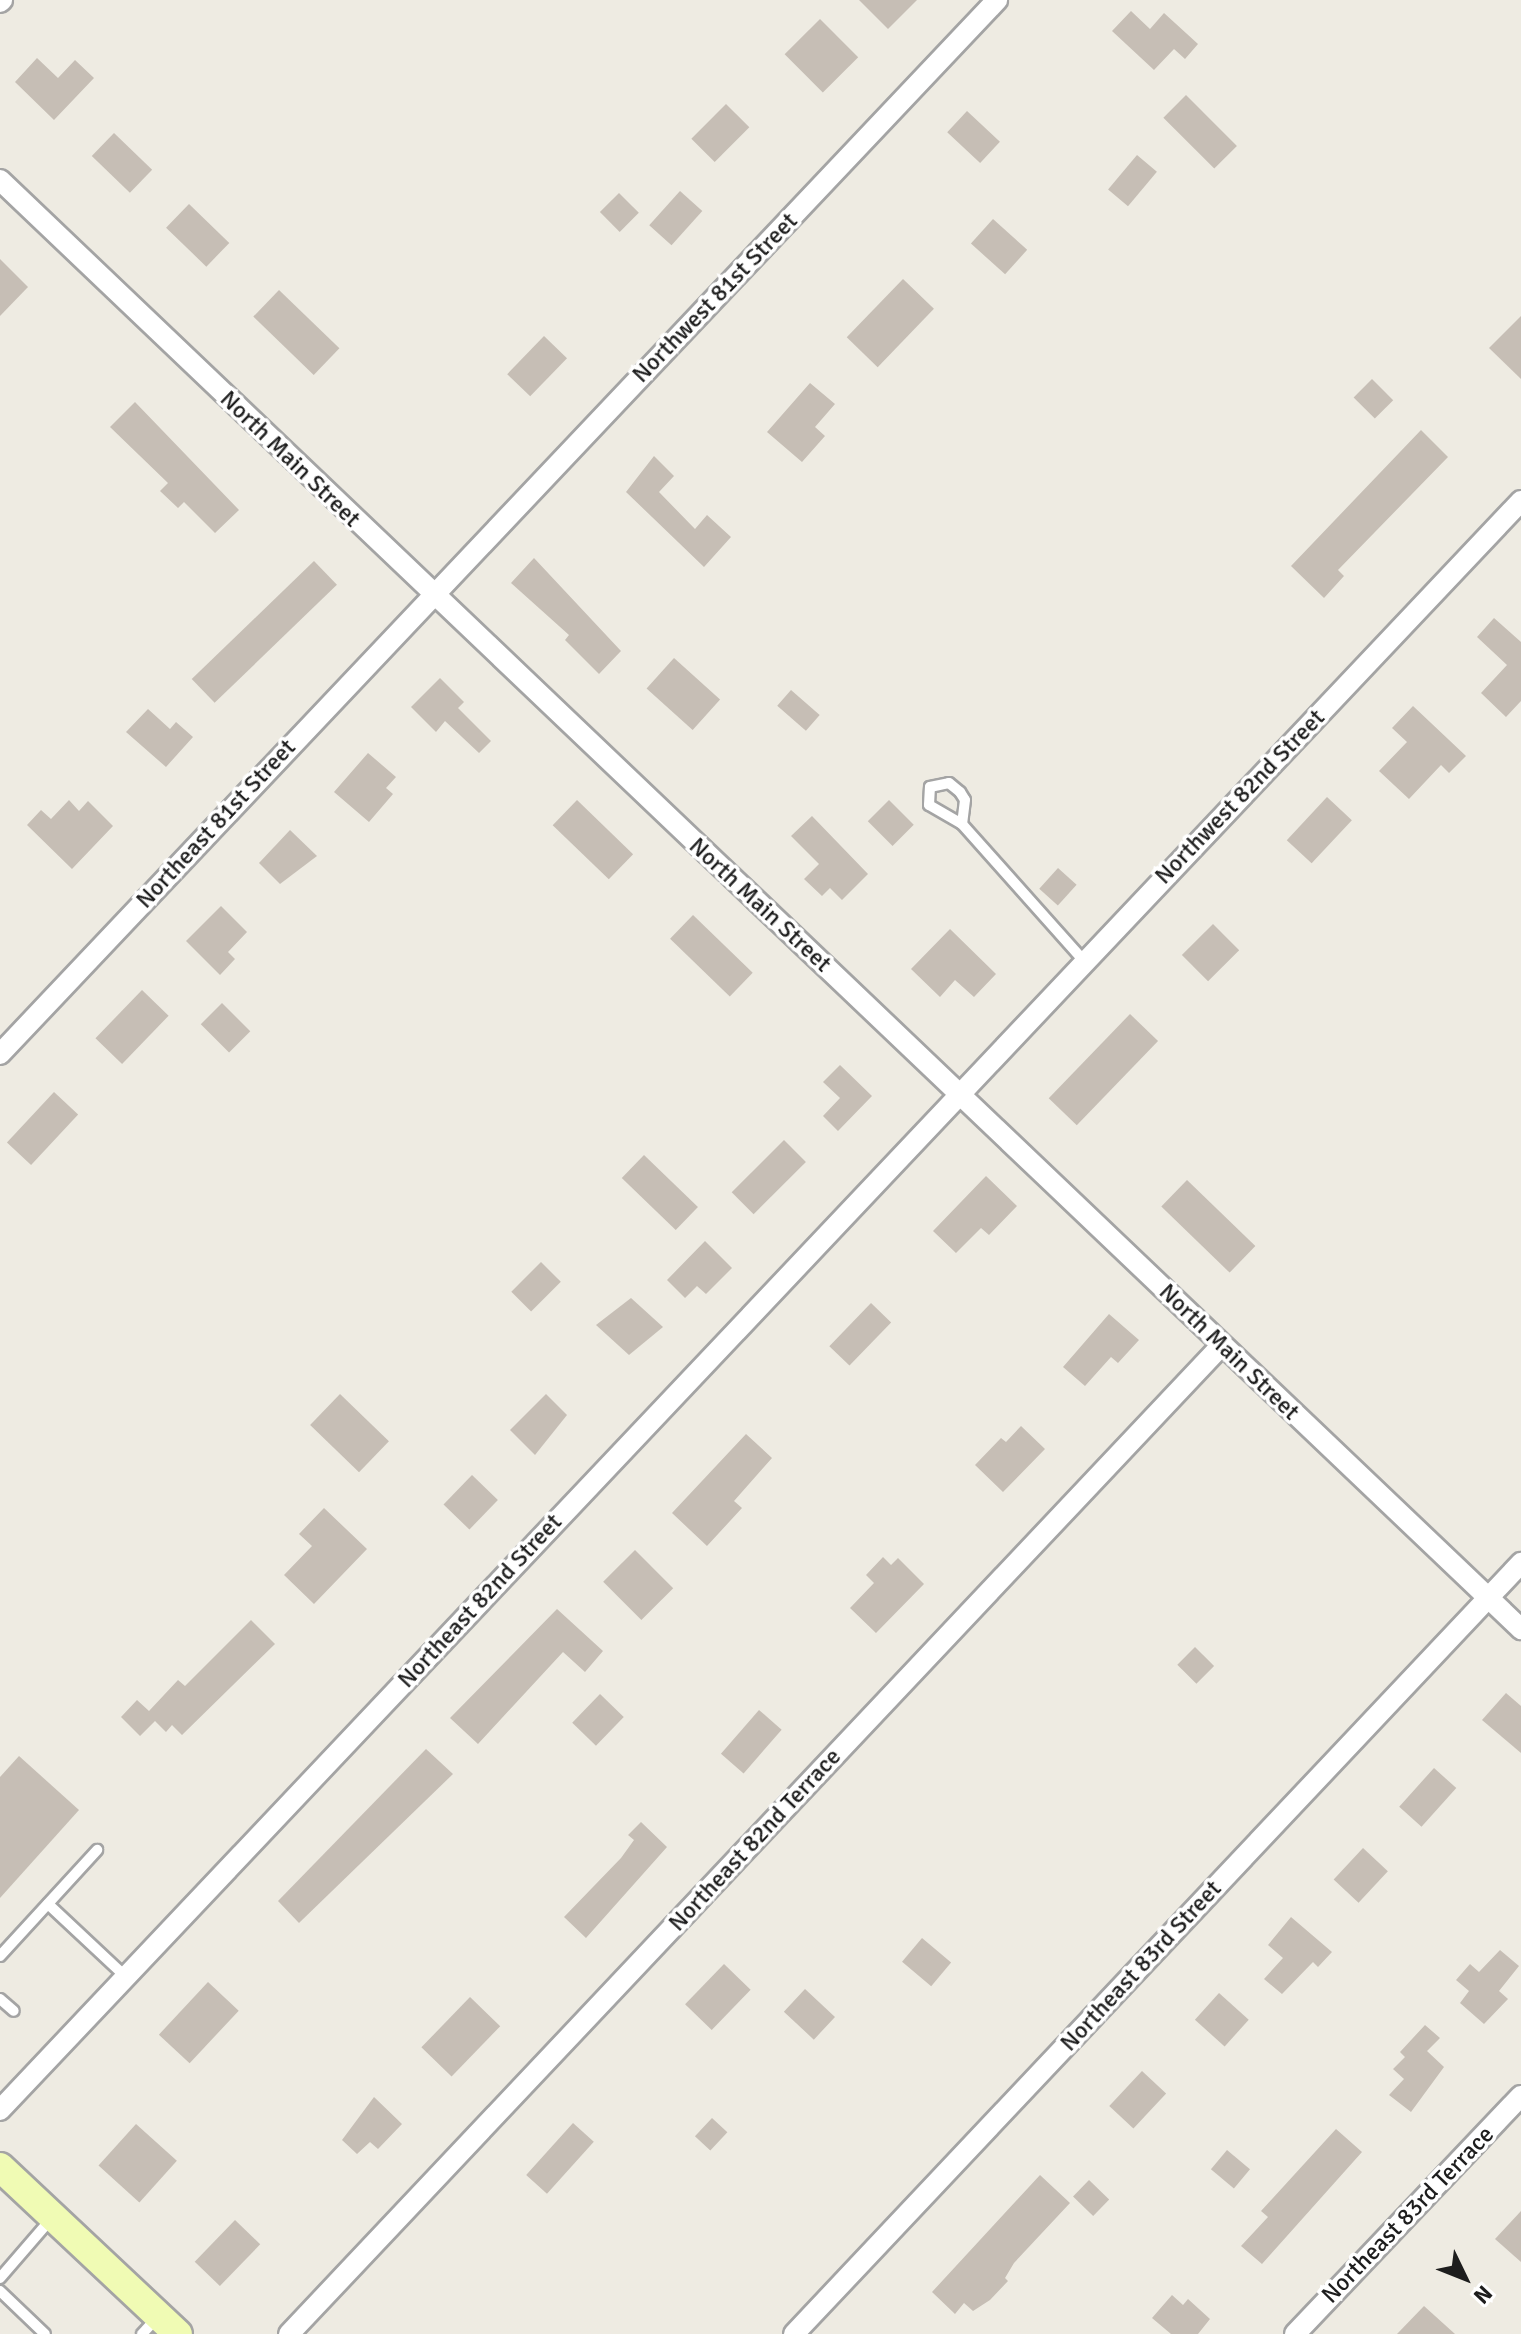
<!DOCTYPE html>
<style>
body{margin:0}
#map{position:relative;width:1521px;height:2334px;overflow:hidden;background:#eeebe2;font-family:Signika,sans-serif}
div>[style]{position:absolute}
.building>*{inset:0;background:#c6beb5;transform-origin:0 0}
.roads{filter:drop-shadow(2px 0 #a4a4a4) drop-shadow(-2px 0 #a4a4a4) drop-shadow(0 2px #a4a4a4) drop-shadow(0 -2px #a4a4a4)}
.service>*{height:10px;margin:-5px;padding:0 5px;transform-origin:5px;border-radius:5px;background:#fff}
.minor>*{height:20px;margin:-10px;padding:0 10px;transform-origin:10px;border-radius:10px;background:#fff}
.secondary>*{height:28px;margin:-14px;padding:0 14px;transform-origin:14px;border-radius:14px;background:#f0fbb4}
span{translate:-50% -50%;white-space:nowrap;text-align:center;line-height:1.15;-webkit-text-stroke:7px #fff;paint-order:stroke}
.street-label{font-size:24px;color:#1d1d1d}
.north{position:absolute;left:1425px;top:2238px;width:80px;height:80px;-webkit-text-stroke:6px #fff;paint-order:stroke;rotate:133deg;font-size:22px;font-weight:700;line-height:32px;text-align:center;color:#1d1d1d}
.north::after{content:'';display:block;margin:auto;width:28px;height:36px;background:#1d1d1d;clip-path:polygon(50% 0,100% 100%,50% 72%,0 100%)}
</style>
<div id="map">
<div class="building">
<div style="clip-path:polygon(859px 0,917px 0,888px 29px)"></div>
<div style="clip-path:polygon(1131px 11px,1150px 29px,1164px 13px,1198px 44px,1185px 59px,1174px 49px,1154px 70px,1112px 31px)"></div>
<div style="left:820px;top:19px;width:54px;height:50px;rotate:45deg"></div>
<div style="clip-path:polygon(37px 58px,58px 78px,75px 60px,94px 78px,54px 120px,15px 82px)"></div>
<div style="left:1186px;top:95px;width:72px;height:32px;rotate:45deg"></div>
<div style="left:726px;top:104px;width:33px;height:49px;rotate:45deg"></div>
<div style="left:967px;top:111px;width:45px;height:29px;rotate:43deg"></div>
<div style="left:114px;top:133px;width:53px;height:32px;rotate:44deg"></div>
<div style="left:1137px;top:155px;width:26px;height:45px;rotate:40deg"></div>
<div style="left:680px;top:191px;width:30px;height:46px;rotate:42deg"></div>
<div style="left:619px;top:193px;width:28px;height:27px;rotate:45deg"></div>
<div style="left:189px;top:204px;width:56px;height:33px;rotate:44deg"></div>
<div style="left:993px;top:219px;width:46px;height:33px;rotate:42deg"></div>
<div style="clip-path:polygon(0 259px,28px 287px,0 316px)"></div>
<div style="left:903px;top:279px;width:43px;height:81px;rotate:44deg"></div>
<div style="left:279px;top:290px;width:84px;height:37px;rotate:44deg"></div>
<div style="clip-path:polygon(1521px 316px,1521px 379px,1489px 348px)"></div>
<div style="left:544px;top:336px;width:32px;height:53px;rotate:44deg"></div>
<div style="left:1372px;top:379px;width:30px;height:26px;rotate:45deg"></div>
<div style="clip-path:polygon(810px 383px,835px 404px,815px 427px,825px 436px,802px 462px,767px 432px)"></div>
<div style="clip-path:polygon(135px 402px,239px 510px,215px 533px,184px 502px,178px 508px,160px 491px,168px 483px,110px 427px)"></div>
<div style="clip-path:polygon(1421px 430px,1448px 457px,1338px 570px,1344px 576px,1324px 598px,1291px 566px)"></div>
<div style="clip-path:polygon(654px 456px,674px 476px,659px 492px,695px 529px,707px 515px,731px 537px,704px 567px,626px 492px)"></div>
<div style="clip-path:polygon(534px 558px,621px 651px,599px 674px,565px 640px,569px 635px,511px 583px)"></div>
<div style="left:314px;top:561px;width:33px;height:170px;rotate:46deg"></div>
<div style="clip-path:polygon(1494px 618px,1521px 642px,1521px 701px,1506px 717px,1481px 693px,1507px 665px,1477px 637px)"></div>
<div style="left:674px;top:658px;width:62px;height:41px;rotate:42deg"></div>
<div style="clip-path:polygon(440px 678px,464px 702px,458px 708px,491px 741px,479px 753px,445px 721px,436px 732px,411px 707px)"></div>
<div style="left:791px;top:690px;width:38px;height:21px;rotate:41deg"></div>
<div style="clip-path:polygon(1413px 706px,1466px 756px,1449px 773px,1441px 765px,1409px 799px,1379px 771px,1407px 742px,1392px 728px)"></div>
<div style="clip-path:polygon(148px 709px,170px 729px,176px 722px,193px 737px,166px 767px,126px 732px)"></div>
<div style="clip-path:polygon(368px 753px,396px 777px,386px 788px,393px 794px,369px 822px,334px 792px)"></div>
<div style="left:1327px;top:797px;width:34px;height:59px;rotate:43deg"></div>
<div style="clip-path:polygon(69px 800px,79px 811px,88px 801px,113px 826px,72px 869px,27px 825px,41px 810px,51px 819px)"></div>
<div style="left:577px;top:800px;width:78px;height:35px;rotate:44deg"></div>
<div style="left:889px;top:800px;width:35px;height:30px;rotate:45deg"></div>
<div style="clip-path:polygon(812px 816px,868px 874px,842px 900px,830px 888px,822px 896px,804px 879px,819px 864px,791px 836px)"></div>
<div style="clip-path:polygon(290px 830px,317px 856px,280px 884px,259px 863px)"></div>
<div style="left:1058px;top:868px;width:25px;height:28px;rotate:42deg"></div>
<div style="clip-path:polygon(221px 906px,247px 932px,228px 952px,235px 959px,220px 975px,186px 941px)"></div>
<div style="left:693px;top:915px;width:83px;height:33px;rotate:44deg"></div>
<div style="left:1213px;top:924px;width:37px;height:44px;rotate:45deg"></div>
<div style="clip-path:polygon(950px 929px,996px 974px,974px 997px,955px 980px,940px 997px,911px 969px)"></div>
<div style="left:142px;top:990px;width:37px;height:67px;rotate:44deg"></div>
<div style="left:222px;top:1003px;width:40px;height:30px;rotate:45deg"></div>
<div style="left:1130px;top:1014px;width:39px;height:117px;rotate:44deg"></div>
<div style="clip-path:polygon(840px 1065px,872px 1096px,838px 1131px,823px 1116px,840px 1098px,823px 1082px)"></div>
<div style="left:54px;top:1092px;width:33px;height:69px;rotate:43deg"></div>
<div style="left:784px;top:1140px;width:31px;height:74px;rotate:45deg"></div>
<div style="left:644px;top:1155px;width:75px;height:32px;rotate:44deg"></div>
<div style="clip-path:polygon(986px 1176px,1017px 1206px,989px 1235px,981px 1228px,956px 1253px,933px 1231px)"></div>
<div style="left:1187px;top:1180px;width:95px;height:37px;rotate:44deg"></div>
<div style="clip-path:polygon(705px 1241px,732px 1268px,706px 1294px,697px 1286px,685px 1298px,667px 1280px)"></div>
<div style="left:541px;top:1262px;width:28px;height:42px;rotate:45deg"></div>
<div style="clip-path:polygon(631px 1298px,663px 1327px,629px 1355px,596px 1325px)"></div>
<div style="left:871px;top:1303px;width:28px;height:60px;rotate:44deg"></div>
<div style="clip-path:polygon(1109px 1314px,1139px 1340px,1118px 1363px,1111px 1357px,1085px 1386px,1063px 1367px)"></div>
<div style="left:340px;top:1394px;width:68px;height:43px;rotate:44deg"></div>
<div style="clip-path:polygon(546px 1394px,567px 1415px,535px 1455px,510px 1430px)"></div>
<div style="clip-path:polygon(1021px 1426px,1045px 1449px,1003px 1492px,975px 1465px,1001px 1438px,1006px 1442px)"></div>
<div style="clip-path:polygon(746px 1434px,772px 1458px,734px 1501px,742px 1508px,707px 1546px,672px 1513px)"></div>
<div style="left:472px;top:1475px;width:36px;height:41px;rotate:44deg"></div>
<div style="clip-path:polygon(324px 1508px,367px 1549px,314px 1604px,284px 1575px,312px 1546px,299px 1534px)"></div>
<div style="left:635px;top:1550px;width:54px;height:45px;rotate:45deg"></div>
<div style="clip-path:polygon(883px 1557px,891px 1565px,898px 1558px,924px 1584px,876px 1633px,850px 1608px,874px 1583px,866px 1575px)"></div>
<div style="clip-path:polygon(557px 1609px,603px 1651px,585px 1672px,563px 1652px,478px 1744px,450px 1718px)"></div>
<div style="clip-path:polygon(251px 1620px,275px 1644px,182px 1735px,172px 1725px,166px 1732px,155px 1721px,140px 1736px,121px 1717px,137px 1700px,149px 1711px,178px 1680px,185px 1686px)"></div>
<div style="left:1195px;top:1647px;width:27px;height:25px;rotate:45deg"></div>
<div style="clip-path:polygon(1506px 1693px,1521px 1706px,1521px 1753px,1482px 1720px)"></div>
<div style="left:600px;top:1694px;width:33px;height:40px;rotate:44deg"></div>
<div style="left:759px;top:1710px;width:30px;height:58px;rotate:41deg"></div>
<div style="clip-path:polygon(426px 1749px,453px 1774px,299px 1923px,278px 1901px)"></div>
<div style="clip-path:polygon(19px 1756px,79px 1810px,0 1898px,0 1777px)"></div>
<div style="left:1434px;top:1768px;width:30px;height:52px;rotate:42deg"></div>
<div style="clip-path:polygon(641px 1822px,667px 1847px,586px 1938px,564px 1917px,621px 1858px,634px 1840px,628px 1835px)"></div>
<div style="left:1363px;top:1848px;width:34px;height:43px;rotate:43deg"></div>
<div style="clip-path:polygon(1291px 1917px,1332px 1952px,1318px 1967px,1313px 1962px,1282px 1994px,1264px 1979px,1283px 1958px,1268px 1945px)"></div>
<div style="left:922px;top:1938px;width:38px;height:31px;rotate:40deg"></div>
<div style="clip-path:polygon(1500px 1950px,1519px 1966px,1499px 1991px,1508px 1999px,1484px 2024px,1460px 2003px,1469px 1991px,1456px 1980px,1470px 1964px,1479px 1972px)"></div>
<div style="left:724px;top:1964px;width:37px;height:56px;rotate:44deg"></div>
<div style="left:208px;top:1982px;width:42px;height:72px;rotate:43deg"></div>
<div style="left:805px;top:1989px;width:41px;height:31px;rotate:43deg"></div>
<div style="left:1219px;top:1993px;width:40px;height:36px;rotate:42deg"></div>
<div style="left:470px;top:1997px;width:42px;height:70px;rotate:44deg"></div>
<div style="clip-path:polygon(1425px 2025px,1440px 2038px,1427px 2051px,1444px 2067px,1411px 2112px,1389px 2095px,1404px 2079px,1393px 2069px,1405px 2057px,1400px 2052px)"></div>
<div style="left:1142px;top:2071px;width:33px;height:48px;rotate:43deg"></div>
<div style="clip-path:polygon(374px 2097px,402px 2124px,378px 2149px,370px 2142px,357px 2154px,342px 2140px)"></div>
<div style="left:712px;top:2118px;width:21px;height:25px;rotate:43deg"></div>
<div style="left:573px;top:2123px;width:28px;height:70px;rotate:42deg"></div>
<div style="left:136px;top:2124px;width:55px;height:56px;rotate:42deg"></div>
<div style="clip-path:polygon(1336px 2129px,1362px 2152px,1262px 2264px,1241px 2246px,1268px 2217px,1261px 2211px)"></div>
<div style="left:1227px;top:2150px;width:30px;height:25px;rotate:40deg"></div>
<div style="clip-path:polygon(1040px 2175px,1070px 2203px,1014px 2263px,1005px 2278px,1008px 2281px,990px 2300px,973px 2311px,964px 2303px,955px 2314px,932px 2292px)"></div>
<div style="left:1089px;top:2180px;width:28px;height:23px;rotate:44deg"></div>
<div style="clip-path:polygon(1521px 2211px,1521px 2262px,1495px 2239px)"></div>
<div style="left:235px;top:2220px;width:35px;height:58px;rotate:44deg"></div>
<div style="clip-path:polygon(1172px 2295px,1183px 2305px,1188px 2299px,1210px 2319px,1198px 2334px,1171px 2334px,1152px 2318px)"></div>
<div style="clip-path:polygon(1424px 2306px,1455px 2334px,1397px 2334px)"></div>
</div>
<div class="roads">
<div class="service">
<div style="left:962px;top:824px;width:38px;rotate:-150deg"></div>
<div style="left:929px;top:805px;width:18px;rotate:-87deg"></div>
<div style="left:930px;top:787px;width:19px;rotate:-12deg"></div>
<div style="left:949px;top:783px;width:14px;rotate:39deg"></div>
<div style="left:960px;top:792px;width:9px;rotate:58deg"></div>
<div style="left:965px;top:800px;width:24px;rotate:97deg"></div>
<div style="left:962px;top:824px;width:183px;rotate:48.3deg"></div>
<div style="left:48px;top:1904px;width:107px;rotate:43.1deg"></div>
<div style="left:0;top:1956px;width:144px;rotate:-47.5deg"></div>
<div style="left:0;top:1999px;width:18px;rotate:41deg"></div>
<div style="left:0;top:2278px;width:78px;rotate:-49.2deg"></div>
<div style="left:0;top:2291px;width:62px;rotate:43.7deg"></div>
<div style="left:142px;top:2334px;width:22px;rotate:-47deg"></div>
</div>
<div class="minor">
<div style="left:0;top:2px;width:3px;rotate:-45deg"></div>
<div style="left:0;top:180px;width:2101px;rotate:43.61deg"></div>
<div style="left:0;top:1054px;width:1451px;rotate:-46.59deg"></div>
<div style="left:0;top:2110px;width:2214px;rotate:-46.61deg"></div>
<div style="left:289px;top:2334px;width:1358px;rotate:-46.67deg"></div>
<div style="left:794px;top:2334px;width:1060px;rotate:-46.68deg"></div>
<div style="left:1295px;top:2334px;width:328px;rotate:-46.5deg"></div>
</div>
<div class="secondary">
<div style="left:0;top:2167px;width:244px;rotate:43.2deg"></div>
</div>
</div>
<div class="street-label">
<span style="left:715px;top:298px;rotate:-46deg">Northwest 81st Street</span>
<span style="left:290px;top:459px;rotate:44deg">North Main Street</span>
<span style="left:1240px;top:797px;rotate:-46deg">Northwest 82nd Street</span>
<span style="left:216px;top:824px;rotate:-47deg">Northeast 81st Street</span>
<span style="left:760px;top:905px;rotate:43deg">North Main Street</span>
<span style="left:1229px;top:1352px;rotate:44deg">North Main Street</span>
<span style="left:480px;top:1601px;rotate:-47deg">Northeast 82nd Street</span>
<span style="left:755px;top:1840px;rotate:-47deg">Northeast 82nd Terrace</span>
<span style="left:1141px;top:1966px;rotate:-47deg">Northeast 83rd Street</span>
<span style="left:1408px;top:2215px;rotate:-46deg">Northeast 83rd Terrace</span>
</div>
<div class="north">N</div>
</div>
